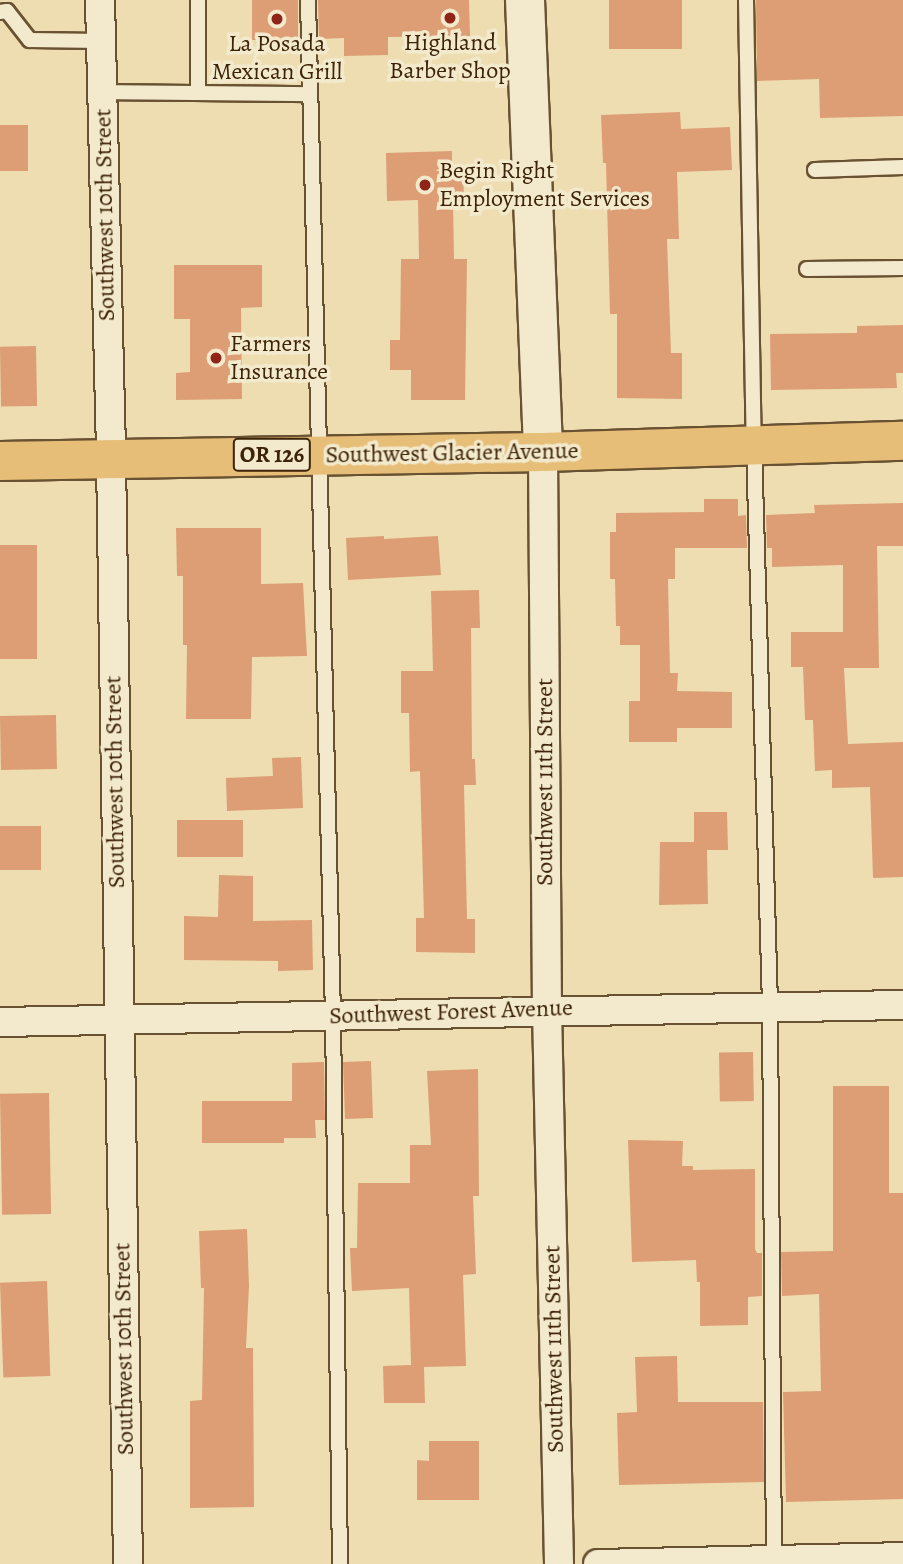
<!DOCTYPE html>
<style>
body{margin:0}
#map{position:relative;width:903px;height:1564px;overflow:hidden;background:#edddb1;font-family:Alegreya,serif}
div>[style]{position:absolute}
.building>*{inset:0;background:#dd9e75;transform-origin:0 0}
.roads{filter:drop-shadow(2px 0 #695232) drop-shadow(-2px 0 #695232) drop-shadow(0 2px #695232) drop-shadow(0 -2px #695232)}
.service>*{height:14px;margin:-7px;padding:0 7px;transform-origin:7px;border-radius:7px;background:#f3e9cc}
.minor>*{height:28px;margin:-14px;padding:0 14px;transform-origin:14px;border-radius:14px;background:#f3e9cc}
.secondary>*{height:38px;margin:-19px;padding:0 19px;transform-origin:19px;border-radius:19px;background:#f3e9cc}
.trunk>*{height:38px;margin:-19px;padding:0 19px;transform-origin:19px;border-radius:19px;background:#e6be78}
.dots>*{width:19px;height:19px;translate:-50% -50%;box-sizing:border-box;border:4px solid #f3e9cc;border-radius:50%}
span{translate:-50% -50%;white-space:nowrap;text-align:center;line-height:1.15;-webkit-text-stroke:7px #f3e9cc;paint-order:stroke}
.shield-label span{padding:2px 5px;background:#f3e9cc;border:2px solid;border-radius:5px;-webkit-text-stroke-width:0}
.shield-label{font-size:23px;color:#3d2307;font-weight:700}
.poi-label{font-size:24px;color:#3d2307}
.left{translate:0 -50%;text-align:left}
.street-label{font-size:24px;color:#3d2307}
</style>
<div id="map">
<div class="building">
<div style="left:252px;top:0;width:46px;height:40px"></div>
<div style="clip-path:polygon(318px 0,469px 0,470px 36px,388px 37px,388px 55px,344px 56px,344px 38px,319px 39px)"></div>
<div style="left:609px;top:0;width:73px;height:49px"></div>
<div style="clip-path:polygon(756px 0,903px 0,903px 116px,820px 118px,819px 79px,757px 81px)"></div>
<div style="clip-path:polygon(680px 112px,681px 129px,730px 127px,732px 170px,677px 172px,679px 239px,667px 239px,671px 353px,682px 353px,682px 399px,617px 398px,617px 314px,610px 314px,606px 163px,603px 163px,601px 115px)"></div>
<div style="left:28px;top:125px;width:46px;height:28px;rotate:90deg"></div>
<div style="clip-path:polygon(452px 151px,452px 171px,463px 170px,464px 201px,453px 202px,454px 259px,467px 259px,465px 400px,411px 400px,411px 370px,390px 370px,390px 340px,400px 340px,401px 259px,419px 259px,418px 200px,387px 201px,386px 153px)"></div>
<div style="clip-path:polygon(174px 265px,262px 265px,262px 307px,241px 308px,242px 399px,176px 400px,176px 373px,190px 372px,190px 319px,174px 319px)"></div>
<div style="clip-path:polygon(903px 325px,903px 373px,896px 373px,897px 388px,771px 390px,770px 334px,857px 333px,857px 326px)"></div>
<div style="left:36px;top:346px;width:60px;height:36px;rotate:89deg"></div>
<div style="clip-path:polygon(704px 499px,738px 499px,738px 516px,746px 515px,747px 548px,675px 548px,675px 579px,668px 579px,670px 673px,678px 673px,677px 691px,732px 692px,732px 728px,677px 728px,677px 742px,629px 742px,629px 701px,640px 701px,640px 645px,620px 645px,620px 626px,616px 626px,615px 579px,610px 579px,610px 532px,616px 532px,616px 513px,704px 512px)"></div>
<div style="clip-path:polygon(903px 503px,903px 546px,877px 546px,879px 668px,844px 668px,848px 744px,903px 742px,903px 877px,873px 878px,870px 787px,832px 788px,832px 770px,815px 771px,813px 720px,805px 720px,803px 667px,791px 667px,791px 632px,843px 632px,843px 565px,772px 567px,772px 548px,767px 548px,766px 515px,815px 513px,814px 505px)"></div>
<div style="clip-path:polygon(176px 528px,261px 528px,261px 584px,303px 583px,307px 656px,252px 657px,251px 719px,186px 719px,187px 645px,183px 645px,183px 576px,177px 576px)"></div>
<div style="clip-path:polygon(384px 536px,384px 539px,438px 536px,441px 575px,348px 580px,346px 538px)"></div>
<div style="left:0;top:545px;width:37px;height:114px"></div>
<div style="clip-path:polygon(479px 590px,480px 628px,471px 628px,472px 759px,475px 759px,476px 785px,464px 785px,467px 919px,475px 919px,475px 953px,416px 952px,416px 918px,424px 918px,420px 771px,410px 772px,409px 713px,401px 713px,401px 671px,433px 671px,431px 591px)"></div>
<div style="left:56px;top:715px;width:54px;height:56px;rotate:89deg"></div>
<div style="clip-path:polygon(301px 757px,303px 808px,227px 811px,226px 778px,273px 776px,272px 758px)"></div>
<div style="clip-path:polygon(694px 812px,727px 812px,728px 850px,707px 850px,708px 904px,659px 905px,660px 842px,694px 842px)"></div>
<div style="left:177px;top:820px;width:66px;height:37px"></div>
<div style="left:0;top:826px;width:41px;height:44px"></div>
<div style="clip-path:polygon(219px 875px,253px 876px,253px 921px,312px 920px,313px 970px,278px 971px,278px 961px,184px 960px,184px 916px,218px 917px)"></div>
<div style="left:753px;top:1052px;width:49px;height:34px;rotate:89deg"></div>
<div style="left:371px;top:1061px;width:57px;height:28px;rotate:88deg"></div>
<div style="clip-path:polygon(324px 1062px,325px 1120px,315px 1120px,316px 1138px,284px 1138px,284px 1143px,202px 1143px,202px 1101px,292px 1101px,292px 1063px)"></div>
<div style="clip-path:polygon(478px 1069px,479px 1196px,473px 1196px,476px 1274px,463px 1275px,466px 1366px,424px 1367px,425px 1403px,384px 1403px,383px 1366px,411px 1365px,409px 1288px,352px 1291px,350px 1248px,357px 1248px,358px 1183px,410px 1183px,410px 1145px,431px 1145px,427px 1071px)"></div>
<div style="clip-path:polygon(833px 1086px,889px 1086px,889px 1193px,903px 1193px,903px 1499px,786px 1502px,783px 1392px,821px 1391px,819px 1294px,782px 1296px,781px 1252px,833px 1251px)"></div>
<div style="left:49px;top:1093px;width:121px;height:49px;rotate:89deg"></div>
<div style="clip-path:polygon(628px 1140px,683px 1141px,682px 1166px,693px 1166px,693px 1170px,755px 1169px,755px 1249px,757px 1253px,762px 1253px,762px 1296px,748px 1297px,748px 1325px,700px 1326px,700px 1282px,697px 1282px,696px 1260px,632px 1262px)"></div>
<div style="clip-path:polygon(247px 1229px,249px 1286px,246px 1348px,253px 1348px,254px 1507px,190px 1508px,190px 1401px,202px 1400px,204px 1288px,201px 1288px,199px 1231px)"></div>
<div style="left:47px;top:1281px;width:95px;height:47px;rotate:88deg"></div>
<div style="clip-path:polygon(677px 1356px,678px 1402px,763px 1402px,764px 1482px,619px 1485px,617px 1413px,637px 1412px,635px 1357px)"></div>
<div style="clip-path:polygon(429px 1441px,479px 1441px,479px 1500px,417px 1500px,417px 1460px,429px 1461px)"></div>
</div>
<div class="roads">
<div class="service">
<div style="left:198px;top:0;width:93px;rotate:90deg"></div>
<div style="left:308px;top:0;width:1016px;rotate:88.59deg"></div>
<div style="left:333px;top:1016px;width:548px;rotate:89.27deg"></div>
<div style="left:746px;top:0;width:446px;rotate:89deg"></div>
<div style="left:754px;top:446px;width:560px;rotate:88.36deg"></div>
<div style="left:770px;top:1006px;width:557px;rotate:89.59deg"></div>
<div style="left:0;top:12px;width:7px;rotate:-8deg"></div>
<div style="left:7px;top:11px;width:37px;rotate:52deg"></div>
<div style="left:30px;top:40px;width:71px;rotate:0.8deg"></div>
<div style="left:102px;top:92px;width:208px;rotate:0.6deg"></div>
<div style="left:815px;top:170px;width:88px;rotate:-2deg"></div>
<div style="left:807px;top:269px;width:96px;rotate:-0.6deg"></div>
</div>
<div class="minor">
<div style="left:100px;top:0;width:458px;rotate:88.6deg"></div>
<div style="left:111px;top:458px;width:1106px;rotate:89.12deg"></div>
<div style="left:543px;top:452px;width:557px;rotate:89.59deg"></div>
<div style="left:547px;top:1009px;width:555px;rotate:88.76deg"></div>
<div style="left:0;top:1022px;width:903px;rotate:-1.08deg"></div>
<div style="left:598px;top:1564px;width:305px;rotate:-1.3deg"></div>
</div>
<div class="secondary">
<div style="left:525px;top:0;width:452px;rotate:87.7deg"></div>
</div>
<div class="trunk">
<div style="left:0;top:461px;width:543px;rotate:-0.95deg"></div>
<div style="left:543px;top:452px;width:360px;rotate:-1.8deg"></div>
</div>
</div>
<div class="dots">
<div style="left:450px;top:18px;background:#8f2418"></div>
<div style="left:277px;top:19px;background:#8f2418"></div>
<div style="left:425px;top:185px;background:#8f2418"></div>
<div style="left:216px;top:358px;background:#8f2418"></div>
</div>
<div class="shield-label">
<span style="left:272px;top:455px">OR 126</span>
</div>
<div class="poi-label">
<span style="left:450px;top:57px">Highland<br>Barber Shop</span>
<span style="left:277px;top:58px">La Posada<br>Mexican Grill</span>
<span class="left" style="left:439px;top:185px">Begin Right<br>Employment Services</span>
<span class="left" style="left:230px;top:358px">Farmers<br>Insurance</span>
</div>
<div class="street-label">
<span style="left:105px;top:215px;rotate:-91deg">Southwest 10th Street</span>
<span style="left:452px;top:453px;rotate:-1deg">Southwest Glacier Avenue</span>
<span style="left:115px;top:782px;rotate:-91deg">Southwest 10th Street</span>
<span style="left:545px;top:782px;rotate:-90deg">Southwest 11th Street</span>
<span style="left:451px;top:1012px;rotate:-2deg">Southwest Forest Avenue</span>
<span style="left:124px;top:1349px;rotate:-91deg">Southwest 10th Street</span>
<span style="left:554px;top:1349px;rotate:-91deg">Southwest 11th Street</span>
</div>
</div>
